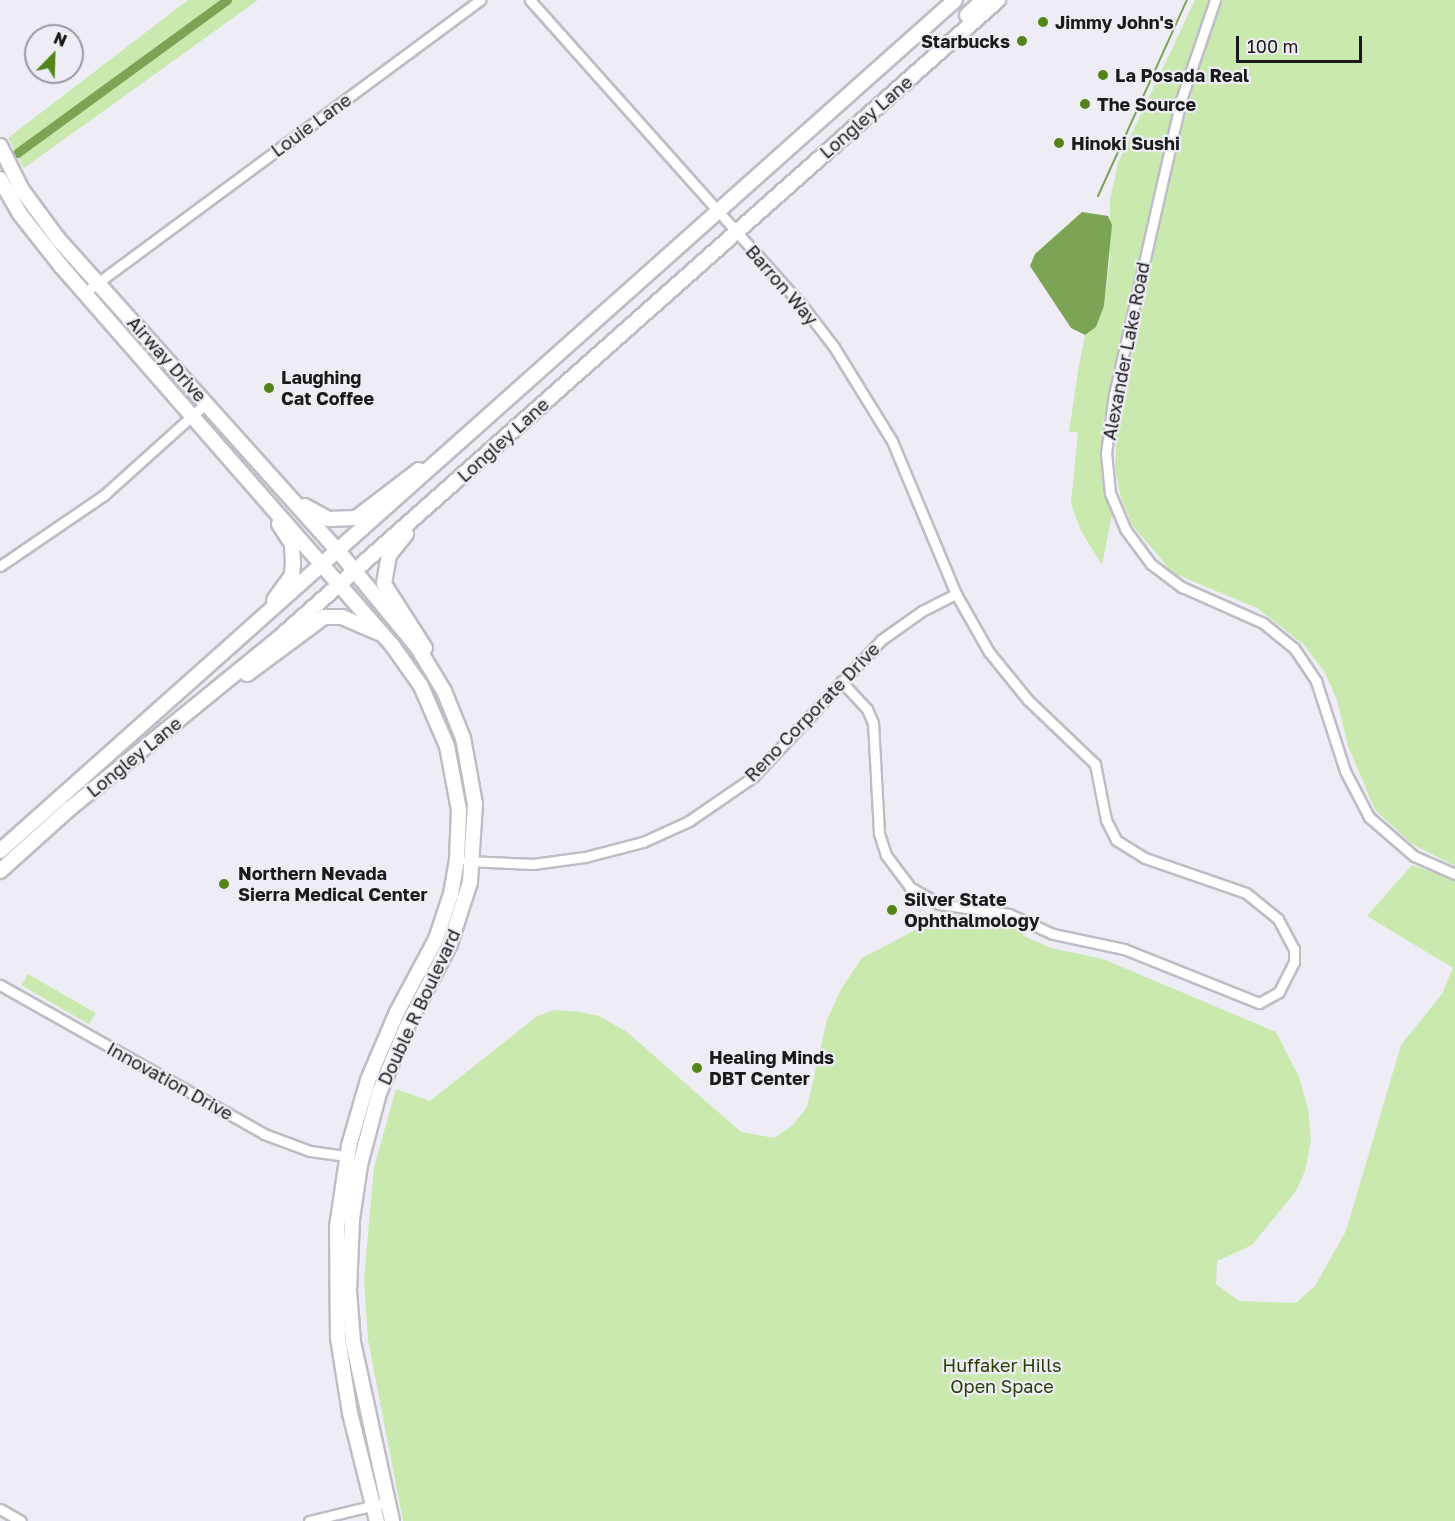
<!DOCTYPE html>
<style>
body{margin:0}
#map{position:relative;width:1455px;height:1521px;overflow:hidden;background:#eeedf5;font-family:"Golos Text",sans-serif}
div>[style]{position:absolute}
.green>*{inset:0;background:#c9e9af;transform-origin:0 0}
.water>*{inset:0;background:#7ba555}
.stream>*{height:2px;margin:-1px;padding:0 1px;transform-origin:1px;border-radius:1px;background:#7ba555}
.canal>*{height:9px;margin:-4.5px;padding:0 4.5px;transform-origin:4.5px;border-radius:4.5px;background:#7ba555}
.roads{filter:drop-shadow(2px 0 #bebdc5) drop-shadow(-2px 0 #bebdc5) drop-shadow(0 2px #bebdc5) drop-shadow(0 -2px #bebdc5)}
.minor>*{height:9px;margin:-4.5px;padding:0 4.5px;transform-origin:4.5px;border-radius:4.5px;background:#fff}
.secondary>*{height:14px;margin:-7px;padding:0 7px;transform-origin:7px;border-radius:7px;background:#fff}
.dots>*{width:16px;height:16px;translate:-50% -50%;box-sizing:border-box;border:3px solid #eeedf5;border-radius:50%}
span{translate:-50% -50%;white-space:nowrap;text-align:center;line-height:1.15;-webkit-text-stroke:4.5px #eeedf5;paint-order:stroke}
.poi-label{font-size:18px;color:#1a1a1c;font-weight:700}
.left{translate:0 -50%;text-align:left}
.right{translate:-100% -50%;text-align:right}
.street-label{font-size:18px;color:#1a1a1c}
.park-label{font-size:18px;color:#243f03}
.north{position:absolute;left:24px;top:24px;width:60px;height:60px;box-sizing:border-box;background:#eeedf5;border:2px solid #99999e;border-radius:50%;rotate:23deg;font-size:16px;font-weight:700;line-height:24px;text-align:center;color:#1a1a1c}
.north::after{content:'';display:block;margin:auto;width:21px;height:27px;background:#538418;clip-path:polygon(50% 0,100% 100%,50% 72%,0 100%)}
.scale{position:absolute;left:1236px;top:36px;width:126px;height:27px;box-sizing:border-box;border:3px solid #1a1a1c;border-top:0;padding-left:8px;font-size:18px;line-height:21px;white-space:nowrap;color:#1a1a1c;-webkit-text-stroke:4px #eeedf5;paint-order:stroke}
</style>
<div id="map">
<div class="green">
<div style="clip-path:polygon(188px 0,258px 0,24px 168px,8px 138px)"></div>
<div style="clip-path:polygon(1195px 0,1209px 0,1170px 122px,1104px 418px,1102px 480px,1112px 514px,1102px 565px,1081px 531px,1071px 504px,1078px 432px,1069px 432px,1078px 371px,1085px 335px,1096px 327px,1104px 306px,1110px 258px,1110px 200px,1118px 163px)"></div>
<div style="clip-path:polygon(1223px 0,1455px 0,1455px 866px,1412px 844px,1375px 810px,1348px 746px,1337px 700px,1325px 673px,1304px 645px,1257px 608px,1173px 573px,1132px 525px,1121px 498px,1115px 470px,1117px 414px,1178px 143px,1201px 59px)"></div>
<div style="clip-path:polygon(1412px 865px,1455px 880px,1455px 1521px,403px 1521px,368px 1340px,364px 1280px,374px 1167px,396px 1089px,430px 1101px,536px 1017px,554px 1010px,580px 1012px,599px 1016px,627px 1032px,741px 1132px,774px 1138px,792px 1126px,807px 1107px,827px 1020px,841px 989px,862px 958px,946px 914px,1017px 922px,1024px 936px,1051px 948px,1103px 959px,1276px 1032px,1299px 1077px,1308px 1109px,1311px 1139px,1305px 1171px,1296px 1191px,1252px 1245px,1217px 1261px,1216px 1284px,1239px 1301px,1296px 1303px,1315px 1286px,1346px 1231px,1401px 1045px,1442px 994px,1453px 968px,1367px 916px)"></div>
<div style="left:28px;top:974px;width:78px;height:13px;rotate:30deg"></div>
</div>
<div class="water">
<div style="clip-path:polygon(1082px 212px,1108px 216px,1112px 225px,1104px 306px,1096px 327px,1085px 335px,1071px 328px,1030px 266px,1035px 254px)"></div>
</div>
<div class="stream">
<div style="left:1098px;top:196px;width:215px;rotate:-65.6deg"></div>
</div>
<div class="canal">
<div style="left:17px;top:153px;width:260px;rotate:-36.1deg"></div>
</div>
<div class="roads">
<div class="minor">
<div style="left:530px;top:0;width:412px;rotate:48.3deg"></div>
<div style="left:804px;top:308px;width:49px;rotate:52.4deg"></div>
<div style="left:834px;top:347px;width:110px;rotate:58.3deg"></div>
<div style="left:892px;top:441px;width:166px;rotate:67.3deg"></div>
<div style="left:956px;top:594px;width:67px;rotate:60.4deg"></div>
<div style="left:989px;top:652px;width:62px;rotate:50.9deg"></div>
<div style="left:1028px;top:700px;width:93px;rotate:43.7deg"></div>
<div style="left:1095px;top:764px;width:57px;rotate:78.9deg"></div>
<div style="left:1106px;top:820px;width:22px;rotate:63deg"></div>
<div style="left:1116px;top:840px;width:34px;rotate:32deg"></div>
<div style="left:1145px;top:858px;width:107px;rotate:19.1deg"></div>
<div style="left:1246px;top:893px;width:41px;rotate:39.1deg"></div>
<div style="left:1278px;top:919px;width:34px;rotate:62deg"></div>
<div style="left:1294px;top:949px;width:13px;rotate:90deg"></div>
<div style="left:1294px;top:962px;width:34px;rotate:117deg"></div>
<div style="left:1279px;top:992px;width:23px;rotate:151deg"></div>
<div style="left:1259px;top:1003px;width:145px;rotate:-158.2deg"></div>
<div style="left:1124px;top:949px;width:73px;rotate:-168.1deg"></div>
<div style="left:1053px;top:934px;width:48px;rotate:-155.6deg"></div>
<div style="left:1009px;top:914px;width:71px;rotate:-171.9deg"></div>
<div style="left:939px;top:904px;width:34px;rotate:-150deg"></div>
<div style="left:910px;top:887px;width:40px;rotate:-127deg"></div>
<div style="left:886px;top:855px;width:23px;rotate:-108deg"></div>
<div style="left:879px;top:833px;width:110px;rotate:-93.1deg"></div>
<div style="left:873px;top:723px;width:15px;rotate:-113deg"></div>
<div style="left:867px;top:709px;width:38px;rotate:-133deg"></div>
<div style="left:1215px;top:0;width:106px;rotate:108.8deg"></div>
<div style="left:1181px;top:100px;width:302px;rotate:102.8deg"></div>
<div style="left:1114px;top:394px;width:60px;rotate:97.7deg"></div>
<div style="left:1106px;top:453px;width:40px;rotate:84.3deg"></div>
<div style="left:1110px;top:493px;width:39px;rotate:67deg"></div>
<div style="left:1125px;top:529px;width:44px;rotate:53.4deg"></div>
<div style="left:1151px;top:564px;width:39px;rotate:37deg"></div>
<div style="left:1182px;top:587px;width:89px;rotate:24deg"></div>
<div style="left:1263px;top:623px;width:40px;rotate:39deg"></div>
<div style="left:1294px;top:648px;width:40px;rotate:56deg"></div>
<div style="left:1316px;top:681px;width:95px;rotate:72.1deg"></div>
<div style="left:1345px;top:771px;width:52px;rotate:62.4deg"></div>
<div style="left:1369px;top:817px;width:60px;rotate:40.9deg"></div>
<div style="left:1414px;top:856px;width:45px;rotate:23.7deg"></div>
<div style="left:84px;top:293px;width:493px;rotate:-36.5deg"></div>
<div style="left:0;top:566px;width:126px;rotate:-34.3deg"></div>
<div style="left:104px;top:495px;width:137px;rotate:-42deg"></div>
<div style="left:467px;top:861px;width:66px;rotate:2.6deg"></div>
<div style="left:533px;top:864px;width:52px;rotate:-7.7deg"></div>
<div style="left:585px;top:857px;width:60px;rotate:-14.5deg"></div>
<div style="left:643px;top:842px;width:51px;rotate:-24.5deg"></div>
<div style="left:689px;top:821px;width:78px;rotate:-34.5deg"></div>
<div style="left:753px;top:777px;width:187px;rotate:-46.9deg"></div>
<div style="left:881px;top:640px;width:50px;rotate:-35.3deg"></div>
<div style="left:922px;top:611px;width:38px;rotate:-27deg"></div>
<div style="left:0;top:985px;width:303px;rotate:29.4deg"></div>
<div style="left:264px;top:1134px;width:49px;rotate:20.3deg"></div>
<div style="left:310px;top:1151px;width:37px;rotate:8deg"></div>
<div style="left:0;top:1509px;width:24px;rotate:30deg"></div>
<div style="left:309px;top:1521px;width:80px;rotate:-13.7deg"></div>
</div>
<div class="secondary">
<div style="left:967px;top:15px;width:22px;rotate:-43deg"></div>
<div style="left:0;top:146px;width:49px;rotate:63.4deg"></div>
<div style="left:22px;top:190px;width:62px;rotate:53.5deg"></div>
<div style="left:59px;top:240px;width:419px;rotate:48.1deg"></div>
<div style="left:339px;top:552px;width:124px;rotate:50.5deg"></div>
<div style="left:418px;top:648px;width:50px;rotate:58.8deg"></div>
<div style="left:444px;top:691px;width:51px;rotate:68deg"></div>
<div style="left:463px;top:738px;width:67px;rotate:79.7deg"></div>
<div style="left:475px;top:804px;width:78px;rotate:93.7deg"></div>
<div style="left:470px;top:882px;width:65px;rotate:107.9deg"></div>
<div style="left:450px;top:944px;width:90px;rotate:117.7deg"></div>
<div style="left:408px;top:1024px;width:75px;rotate:112.8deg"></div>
<div style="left:379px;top:1093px;width:74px;rotate:104.8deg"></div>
<div style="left:360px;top:1165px;width:55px;rotate:98.4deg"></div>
<div style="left:352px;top:1219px;width:72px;rotate:92.4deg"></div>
<div style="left:349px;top:1291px;width:51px;rotate:85.5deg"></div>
<div style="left:353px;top:1342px;width:183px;rotate:77.7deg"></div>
<div style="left:0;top:179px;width:40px;rotate:60.3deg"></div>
<div style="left:20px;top:214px;width:66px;rotate:51.7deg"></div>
<div style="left:61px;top:266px;width:503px;rotate:48.87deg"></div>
<div style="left:392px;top:645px;width:50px;rotate:54.7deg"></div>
<div style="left:421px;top:686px;width:65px;rotate:66.6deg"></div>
<div style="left:447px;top:746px;width:65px;rotate:79.4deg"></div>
<div style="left:459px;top:810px;width:50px;rotate:92.3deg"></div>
<div style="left:457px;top:860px;width:35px;rotate:100deg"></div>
<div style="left:451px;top:894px;width:47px;rotate:108.4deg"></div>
<div style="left:436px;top:939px;width:83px;rotate:118.1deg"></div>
<div style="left:397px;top:1012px;width:74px;rotate:113.1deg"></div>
<div style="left:368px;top:1080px;width:69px;rotate:106.1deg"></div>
<div style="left:349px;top:1146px;width:82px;rotate:98.4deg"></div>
<div style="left:337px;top:1227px;width:111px;rotate:89.5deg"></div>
<div style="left:338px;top:1338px;width:76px;rotate:80.9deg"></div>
<div style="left:350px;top:1413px;width:111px;rotate:76deg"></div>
<div style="left:305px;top:506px;width:26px;rotate:29deg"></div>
<div style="left:328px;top:519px;width:28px;rotate:-2deg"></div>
<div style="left:356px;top:518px;width:79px;rotate:-37.3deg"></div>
<div style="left:406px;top:534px;width:27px;rotate:129deg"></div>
<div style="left:389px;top:555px;width:29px;rotate:100deg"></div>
<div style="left:384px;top:584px;width:76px;rotate:57.4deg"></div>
<div style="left:274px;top:600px;width:31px;rotate:-54deg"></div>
<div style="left:292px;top:575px;width:11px;rotate:-85deg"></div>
<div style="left:293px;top:564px;width:20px;rotate:-93deg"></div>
<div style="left:292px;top:544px;width:24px;rotate:-123deg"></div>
<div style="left:247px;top:674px;width:96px;rotate:-36.5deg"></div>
<div style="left:324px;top:617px;width:18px"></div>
<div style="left:342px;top:617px;width:40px;rotate:23.4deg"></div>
<div style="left:0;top:851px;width:1279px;rotate:-41.7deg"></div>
<div style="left:0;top:871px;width:91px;rotate:-41.9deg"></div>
<div style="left:68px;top:810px;width:274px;rotate:-39.2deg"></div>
<div style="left:280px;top:637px;width:960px;rotate:-41.58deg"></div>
</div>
</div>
<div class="dots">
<div style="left:1043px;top:22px;background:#538418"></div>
<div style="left:1022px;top:41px;background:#538418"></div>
<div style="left:1103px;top:75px;background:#538418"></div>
<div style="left:1085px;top:104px;background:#538418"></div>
<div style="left:1059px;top:143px;background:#538418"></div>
<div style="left:269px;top:388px;background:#538418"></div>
<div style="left:224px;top:884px;background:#538418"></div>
<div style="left:892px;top:910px;background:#538418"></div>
<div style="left:697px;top:1068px;background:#538418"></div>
</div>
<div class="poi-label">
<span class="left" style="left:1055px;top:22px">Jimmy John's</span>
<span class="right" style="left:1010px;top:41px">Starbucks</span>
<span class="left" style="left:1115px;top:75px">La Posada Real</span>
<span class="left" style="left:1097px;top:104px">The Source</span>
<span class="left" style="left:1071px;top:143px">Hinoki Sushi</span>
<span class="left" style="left:281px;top:388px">Laughing<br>Cat Coffee</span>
<span class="left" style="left:238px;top:884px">Northern Nevada<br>Sierra Medical Center</span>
<span class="left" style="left:904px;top:910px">Silver State<br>Ophthalmology</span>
<span class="left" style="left:709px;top:1068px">Healing Minds<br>DBT Center</span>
</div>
<div class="street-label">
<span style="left:866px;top:117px;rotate:-41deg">Longley Lane</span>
<span style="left:311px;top:125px;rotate:-36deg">Louie Lane</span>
<span style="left:782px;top:285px;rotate:49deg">Barron Way</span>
<span style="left:1126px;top:351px;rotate:-79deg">Alexander Lake Road</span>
<span style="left:167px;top:359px;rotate:48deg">Airway Drive</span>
<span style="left:503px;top:440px;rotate:-42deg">Longley Lane</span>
<span style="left:812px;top:712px;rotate:-46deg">Reno Corporate Drive</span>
<span style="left:134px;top:757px;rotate:-39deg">Longley Lane</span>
<span style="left:419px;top:1007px;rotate:-65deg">Double R Boulevard</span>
<span style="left:170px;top:1081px;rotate:29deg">Innovation Drive</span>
</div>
<div class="park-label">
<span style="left:1002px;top:1376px">Huffaker Hills<br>Open Space</span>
</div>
<div class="north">N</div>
<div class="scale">100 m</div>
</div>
